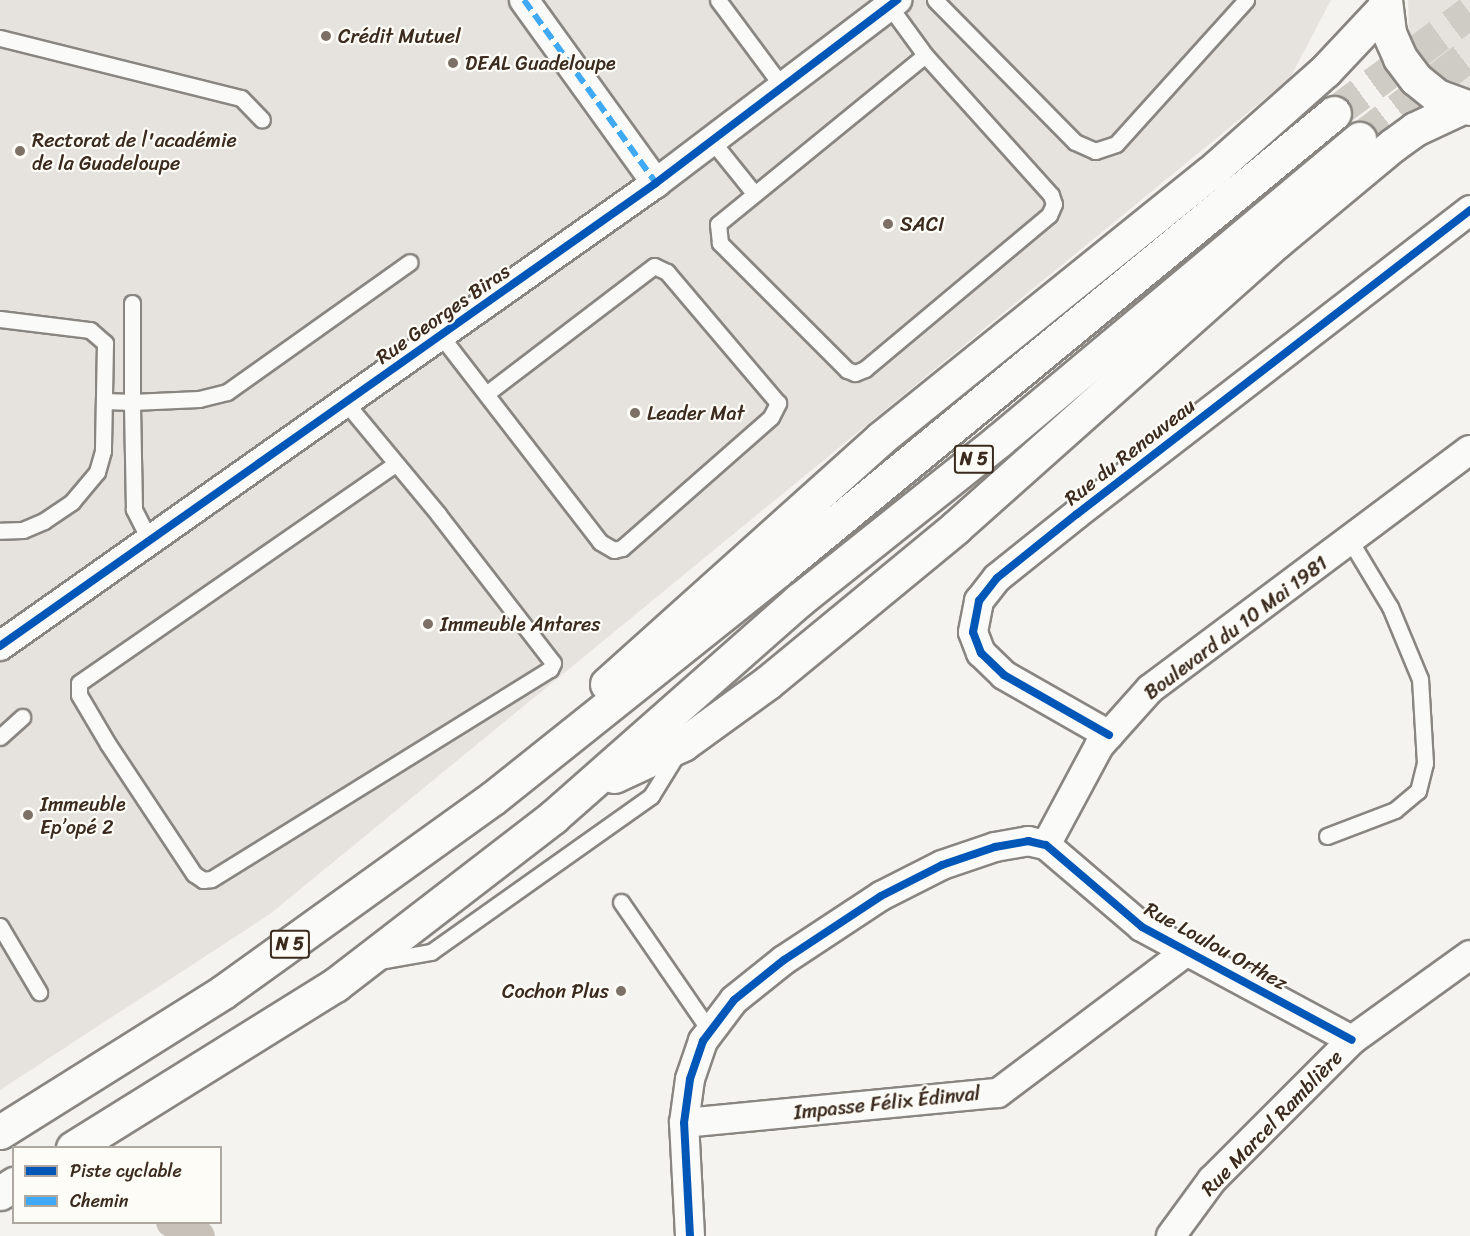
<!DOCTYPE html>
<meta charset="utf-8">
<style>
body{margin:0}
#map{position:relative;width:1470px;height:1236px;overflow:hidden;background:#f4f3ef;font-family:Sriracha,sans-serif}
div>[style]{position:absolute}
.built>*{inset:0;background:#e6e3de}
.canal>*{height:30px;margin:-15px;padding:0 15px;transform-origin:15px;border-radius:15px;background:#c7c1ba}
.highway-tunnel>*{height:33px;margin-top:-16.5px;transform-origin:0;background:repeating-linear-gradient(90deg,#cfcbc5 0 33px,transparent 0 49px)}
.roads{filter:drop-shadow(2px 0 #898681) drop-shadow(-2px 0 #898681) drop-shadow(0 2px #898681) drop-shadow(0 -2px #898681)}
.lane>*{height:15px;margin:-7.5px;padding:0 7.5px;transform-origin:7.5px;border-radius:7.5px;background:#fafaf8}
.street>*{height:28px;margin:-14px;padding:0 14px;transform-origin:14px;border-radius:14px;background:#fafaf8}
.secondary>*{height:33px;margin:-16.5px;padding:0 16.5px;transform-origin:16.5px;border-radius:16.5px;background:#fafaf8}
.highway>*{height:33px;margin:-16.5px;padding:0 16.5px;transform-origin:16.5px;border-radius:16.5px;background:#fafaf8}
.quiet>*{height:6px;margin-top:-3px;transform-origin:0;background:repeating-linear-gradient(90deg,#3fa9f5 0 12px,transparent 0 18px)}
.cycleway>*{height:8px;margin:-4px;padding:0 4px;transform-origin:4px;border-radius:4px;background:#0057b8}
.dots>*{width:16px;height:16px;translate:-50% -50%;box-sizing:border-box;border:3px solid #fdfcf7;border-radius:50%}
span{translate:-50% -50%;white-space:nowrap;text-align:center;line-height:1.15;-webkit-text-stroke:4.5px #fdfcf7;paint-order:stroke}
.shield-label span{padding:2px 4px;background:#fdfcf7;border:2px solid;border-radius:4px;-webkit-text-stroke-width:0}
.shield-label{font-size:18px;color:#3b2a1e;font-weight:700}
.poi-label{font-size:20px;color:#3b2a1e}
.left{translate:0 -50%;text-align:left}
.right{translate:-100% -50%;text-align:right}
.street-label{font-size:20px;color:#3b2a1e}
.legend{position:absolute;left:12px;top:1146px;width:210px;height:78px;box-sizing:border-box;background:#fdfcf7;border:2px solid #afa8a0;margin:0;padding:8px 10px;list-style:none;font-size:18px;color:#3b2a1e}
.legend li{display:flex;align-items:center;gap:12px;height:30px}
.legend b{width:30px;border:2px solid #afa8a0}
</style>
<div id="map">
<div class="built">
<div style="clip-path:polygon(0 0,1331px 0,1290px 78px,597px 646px,270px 914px,0 1090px)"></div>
<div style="clip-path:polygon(1408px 0,1470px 0,1470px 97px,1453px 91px,1420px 63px,1409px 38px)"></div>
</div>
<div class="canal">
<div style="left:171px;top:1222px;width:32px;rotate:26deg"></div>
</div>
<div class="highway-tunnel">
<div style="left:1334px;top:113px;width:169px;rotate:-36.6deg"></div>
<div style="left:1359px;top:139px;width:140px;rotate:-37.4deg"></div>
</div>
<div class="roads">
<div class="lane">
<div style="left:718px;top:0;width:111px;rotate:53.4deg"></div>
<div style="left:935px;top:0;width:199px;rotate:45.4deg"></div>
<div style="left:1075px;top:142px;width:22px;rotate:24deg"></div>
<div style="left:1095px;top:151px;width:22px;rotate:-18deg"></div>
<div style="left:1116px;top:144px;width:194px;rotate:-47.9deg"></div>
<div style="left:890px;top:7px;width:59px;rotate:53.9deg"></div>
<div style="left:925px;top:55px;width:188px;rotate:48deg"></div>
<div style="left:1051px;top:195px;width:9px;rotate:72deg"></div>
<div style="left:1054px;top:204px;width:12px;rotate:114deg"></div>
<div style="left:1049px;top:215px;width:240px;rotate:140.1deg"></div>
<div style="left:865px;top:369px;width:11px;rotate:158deg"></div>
<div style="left:855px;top:373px;width:9px;rotate:-159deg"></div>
<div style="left:847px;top:370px;width:180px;rotate:-135deg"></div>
<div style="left:720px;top:243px;width:19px;rotate:-96deg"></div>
<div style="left:718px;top:224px;width:267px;rotate:-39.2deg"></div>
<div style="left:0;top:38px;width:248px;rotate:14deg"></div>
<div style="left:241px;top:98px;width:30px;rotate:46deg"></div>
<div style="left:712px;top:141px;width:65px;rotate:51.2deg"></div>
<div style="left:0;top:319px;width:91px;rotate:7deg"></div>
<div style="left:90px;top:330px;width:20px;rotate:41deg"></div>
<div style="left:105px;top:343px;width:108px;rotate:91.1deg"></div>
<div style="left:103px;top:451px;width:22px;rotate:106deg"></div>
<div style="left:97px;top:472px;width:39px;rotate:130deg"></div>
<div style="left:72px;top:502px;width:34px;rotate:146deg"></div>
<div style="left:44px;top:521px;width:23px;rotate:157deg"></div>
<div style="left:23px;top:530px;width:23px;rotate:178deg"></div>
<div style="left:441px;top:336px;width:260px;rotate:52.3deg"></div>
<div style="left:600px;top:542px;width:16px;rotate:30deg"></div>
<div style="left:614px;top:550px;width:8px;rotate:-14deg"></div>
<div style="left:622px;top:548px;width:198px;rotate:-41.3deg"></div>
<div style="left:771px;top:417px;width:16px;rotate:-63deg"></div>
<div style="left:778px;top:403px;width:172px;rotate:-130.3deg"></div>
<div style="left:667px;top:272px;width:14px;rotate:-155deg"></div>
<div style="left:654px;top:266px;width:211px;rotate:142.7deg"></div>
<div style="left:104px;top:401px;width:28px;rotate:2deg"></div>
<div style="left:132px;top:402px;width:99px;rotate:-90deg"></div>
<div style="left:346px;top:403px;width:144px;rotate:50.3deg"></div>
<div style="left:438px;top:514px;width:188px;rotate:52.3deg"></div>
<div style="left:553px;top:663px;width:7px;rotate:117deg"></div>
<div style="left:550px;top:669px;width:399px;rotate:148.2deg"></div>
<div style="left:211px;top:879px;width:8px;rotate:173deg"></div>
<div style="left:203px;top:880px;width:11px;rotate:-146deg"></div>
<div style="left:194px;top:874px;width:156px;rotate:-123.5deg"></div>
<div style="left:108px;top:744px;width:57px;rotate:-120.6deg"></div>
<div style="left:79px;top:695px;width:12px;rotate:-90deg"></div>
<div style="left:79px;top:683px;width:384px;rotate:-34.7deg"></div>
<div style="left:150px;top:541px;width:36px;rotate:-117deg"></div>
<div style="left:134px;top:509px;width:107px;rotate:-91.1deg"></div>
<div style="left:132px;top:402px;width:67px;rotate:-2.6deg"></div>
<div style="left:199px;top:399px;width:29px;rotate:-14deg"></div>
<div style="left:227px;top:392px;width:224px;rotate:-35.4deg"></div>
<div style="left:0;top:737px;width:30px;rotate:-42deg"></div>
<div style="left:1327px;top:836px;width:73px;rotate:-20.9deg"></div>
<div style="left:1395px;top:810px;width:30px;rotate:-40deg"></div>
<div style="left:1418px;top:791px;width:29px;rotate:-76deg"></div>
<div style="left:1425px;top:763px;width:84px;rotate:-93.4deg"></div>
<div style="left:1420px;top:679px;width:78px;rotate:-112.6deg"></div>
<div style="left:1390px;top:607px;width:76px;rotate:-121deg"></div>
<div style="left:621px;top:902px;width:157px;rotate:55.4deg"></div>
<div style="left:0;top:926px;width:77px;rotate:59.4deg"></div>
<div style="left:379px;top:961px;width:53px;rotate:-9.8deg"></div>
<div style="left:431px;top:952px;width:270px;rotate:-35.3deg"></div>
<div style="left:651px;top:796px;width:49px;rotate:-58.2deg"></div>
</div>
<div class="street">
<div style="left:524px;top:0;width:226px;rotate:54.2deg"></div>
<div style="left:0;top:646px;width:803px;rotate:-35.21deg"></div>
<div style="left:656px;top:183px;width:303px;rotate:-37.2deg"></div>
<div style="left:1109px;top:735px;width:121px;rotate:-150.3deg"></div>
<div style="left:1004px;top:675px;width:32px;rotate:-136deg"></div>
<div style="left:981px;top:653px;width:22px;rotate:-111deg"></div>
<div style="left:973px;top:632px;width:32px;rotate:-79deg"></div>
<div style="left:979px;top:601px;width:29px;rotate:-52deg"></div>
<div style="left:997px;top:578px;width:102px;rotate:-38.7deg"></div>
<div style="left:1077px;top:514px;width:497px;rotate:-37.7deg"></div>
<div style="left:1046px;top:845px;width:112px;rotate:-61.8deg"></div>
<div style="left:1099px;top:746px;width:76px;rotate:-48.2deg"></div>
<div style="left:1150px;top:689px;width:399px;rotate:-36.8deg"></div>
<div style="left:684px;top:1123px;width:315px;rotate:-5.5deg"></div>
<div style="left:998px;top:1093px;width:236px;rotate:-36.9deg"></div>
<div style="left:690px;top:1236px;width:113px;rotate:-93deg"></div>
<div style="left:684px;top:1123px;width:44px;rotate:-82.2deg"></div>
<div style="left:690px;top:1079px;width:40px;rotate:-71.1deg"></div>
<div style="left:703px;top:1041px;width:51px;rotate:-52.9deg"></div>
<div style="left:734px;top:1000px;width:64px;rotate:-38.7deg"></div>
<div style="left:784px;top:960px;width:116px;rotate:-33.4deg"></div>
<div style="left:881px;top:896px;width:68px;rotate:-26.9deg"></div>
<div style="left:942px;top:865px;width:56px;rotate:-18.8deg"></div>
<div style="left:995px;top:847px;width:34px;rotate:-10deg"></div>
<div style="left:1028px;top:841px;width:18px;rotate:13deg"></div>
<div style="left:1046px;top:845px;width:126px;rotate:40.5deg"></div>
<div style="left:1142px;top:927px;width:238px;rotate:28.3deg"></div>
<div style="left:1171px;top:1236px;width:69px;rotate:-53.8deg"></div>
<div style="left:1212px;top:1180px;width:198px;rotate:-45deg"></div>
<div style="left:1352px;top:1040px;width:145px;rotate:-35.8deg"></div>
</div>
<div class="secondary">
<div style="left:1385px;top:0;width:33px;rotate:83deg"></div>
<div style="left:1389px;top:33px;width:27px;rotate:66deg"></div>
<div style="left:1400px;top:58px;width:26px;rotate:53deg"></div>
<div style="left:1416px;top:79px;width:27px;rotate:39deg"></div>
<div style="left:1437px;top:96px;width:35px;rotate:20deg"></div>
</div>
<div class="highway">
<div style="left:607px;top:684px;width:368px;rotate:-41.9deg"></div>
<div style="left:881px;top:438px;width:422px;rotate:-38.9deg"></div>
<div style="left:1210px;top:173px;width:154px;rotate:-41.6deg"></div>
<div style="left:1325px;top:71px;width:88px;rotate:-46.8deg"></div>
<div style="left:614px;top:776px;width:76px;rotate:-24.9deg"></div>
<div style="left:683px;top:744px;width:104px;rotate:-36deg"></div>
<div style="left:767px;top:683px;width:245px;rotate:-39.5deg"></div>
<div style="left:956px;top:527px;width:429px;rotate:-41.7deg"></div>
<div style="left:1276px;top:242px;width:152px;rotate:-39.7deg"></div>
<div style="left:1393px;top:145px;width:27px;rotate:-36deg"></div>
<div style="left:1415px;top:129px;width:52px;rotate:-25.1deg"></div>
<div style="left:0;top:1132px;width:263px;rotate:-32.1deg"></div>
<div style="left:223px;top:992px;width:332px;rotate:-35.7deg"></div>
<div style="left:493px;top:798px;width:364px;rotate:-38.6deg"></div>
<div style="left:777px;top:571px;width:721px;rotate:-39.43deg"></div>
<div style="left:73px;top:1148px;width:309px;rotate:-31.9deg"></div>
<div style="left:335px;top:985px;width:275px;rotate:-37.6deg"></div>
<div style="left:553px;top:817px;width:328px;rotate:-41.4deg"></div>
<div style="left:799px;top:600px;width:255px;rotate:-38.6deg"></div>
<div style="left:998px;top:441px;width:471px;rotate:-39.9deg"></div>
<div style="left:0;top:1193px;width:17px;rotate:-33deg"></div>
</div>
</div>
<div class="quiet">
<div style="left:524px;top:0;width:226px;rotate:54.2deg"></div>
</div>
<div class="cycleway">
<div style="left:0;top:646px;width:803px;rotate:-35.21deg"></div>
<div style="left:656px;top:183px;width:303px;rotate:-37.2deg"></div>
<div style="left:1109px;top:735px;width:121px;rotate:-150.3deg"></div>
<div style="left:1004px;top:675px;width:32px;rotate:-136deg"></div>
<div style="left:981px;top:653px;width:22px;rotate:-111deg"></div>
<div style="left:973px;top:632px;width:32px;rotate:-79deg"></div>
<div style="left:979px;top:601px;width:29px;rotate:-52deg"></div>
<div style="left:997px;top:578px;width:102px;rotate:-38.7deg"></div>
<div style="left:1077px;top:514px;width:497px;rotate:-37.7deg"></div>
<div style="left:690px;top:1236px;width:113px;rotate:-93deg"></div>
<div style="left:684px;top:1123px;width:44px;rotate:-82.2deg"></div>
<div style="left:690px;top:1079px;width:40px;rotate:-71.1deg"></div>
<div style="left:703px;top:1041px;width:51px;rotate:-52.9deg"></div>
<div style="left:734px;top:1000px;width:64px;rotate:-38.7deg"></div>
<div style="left:784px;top:960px;width:116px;rotate:-33.4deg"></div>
<div style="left:881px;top:896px;width:68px;rotate:-26.9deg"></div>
<div style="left:942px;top:865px;width:56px;rotate:-18.8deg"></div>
<div style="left:995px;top:847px;width:34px;rotate:-10deg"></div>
<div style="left:1028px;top:841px;width:18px;rotate:13deg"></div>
<div style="left:1046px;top:845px;width:126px;rotate:40.5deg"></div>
<div style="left:1142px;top:927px;width:238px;rotate:28.3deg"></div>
</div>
<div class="dots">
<div style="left:326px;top:36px;background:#7c7067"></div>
<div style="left:453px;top:63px;background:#7c7067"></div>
<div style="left:20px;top:151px;background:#7c7067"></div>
<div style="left:888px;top:224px;background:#7c7067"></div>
<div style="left:635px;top:413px;background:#7c7067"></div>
<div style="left:428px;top:624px;background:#7c7067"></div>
<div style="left:28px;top:815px;background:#7c7067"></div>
<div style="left:621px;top:991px;background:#7c7067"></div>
</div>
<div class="shield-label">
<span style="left:974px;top:459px">N 5</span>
<span style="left:290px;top:944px">N 5</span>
</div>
<div class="poi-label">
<span class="left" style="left:338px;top:36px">Crédit Mutuel</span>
<span class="left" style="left:465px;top:63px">DEAL Guadeloupe</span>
<span class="left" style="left:32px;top:152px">Rectorat de l'académie<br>de la Guadeloupe</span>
<span class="left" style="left:900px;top:224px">SACI</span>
<span class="left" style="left:647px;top:413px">Leader Mat</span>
<span class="left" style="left:440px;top:624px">Immeuble Antares</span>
<span class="left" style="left:40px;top:816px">Immeuble<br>Ep’opé 2</span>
<span class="right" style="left:609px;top:991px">Cochon Plus</span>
</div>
<div class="street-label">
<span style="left:443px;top:314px;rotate:-35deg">Rue Georges Biras</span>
<span style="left:1130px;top:452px;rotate:-38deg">Rue du Renouveau</span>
<span style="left:1236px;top:628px;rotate:-37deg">Boulevard du 10 Mai 1981</span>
<span style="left:1216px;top:946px;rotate:29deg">Rue Loulou Orthez</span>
<span style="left:887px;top:1103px;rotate:-6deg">Impasse Félix Édinval</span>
<span style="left:1272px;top:1123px;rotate:-46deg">Rue Marcel Ramblière</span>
</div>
<ul class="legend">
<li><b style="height:8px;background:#0057b8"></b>Piste cyclable</li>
<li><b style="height:8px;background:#3fa9f5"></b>Chemin</li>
</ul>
</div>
